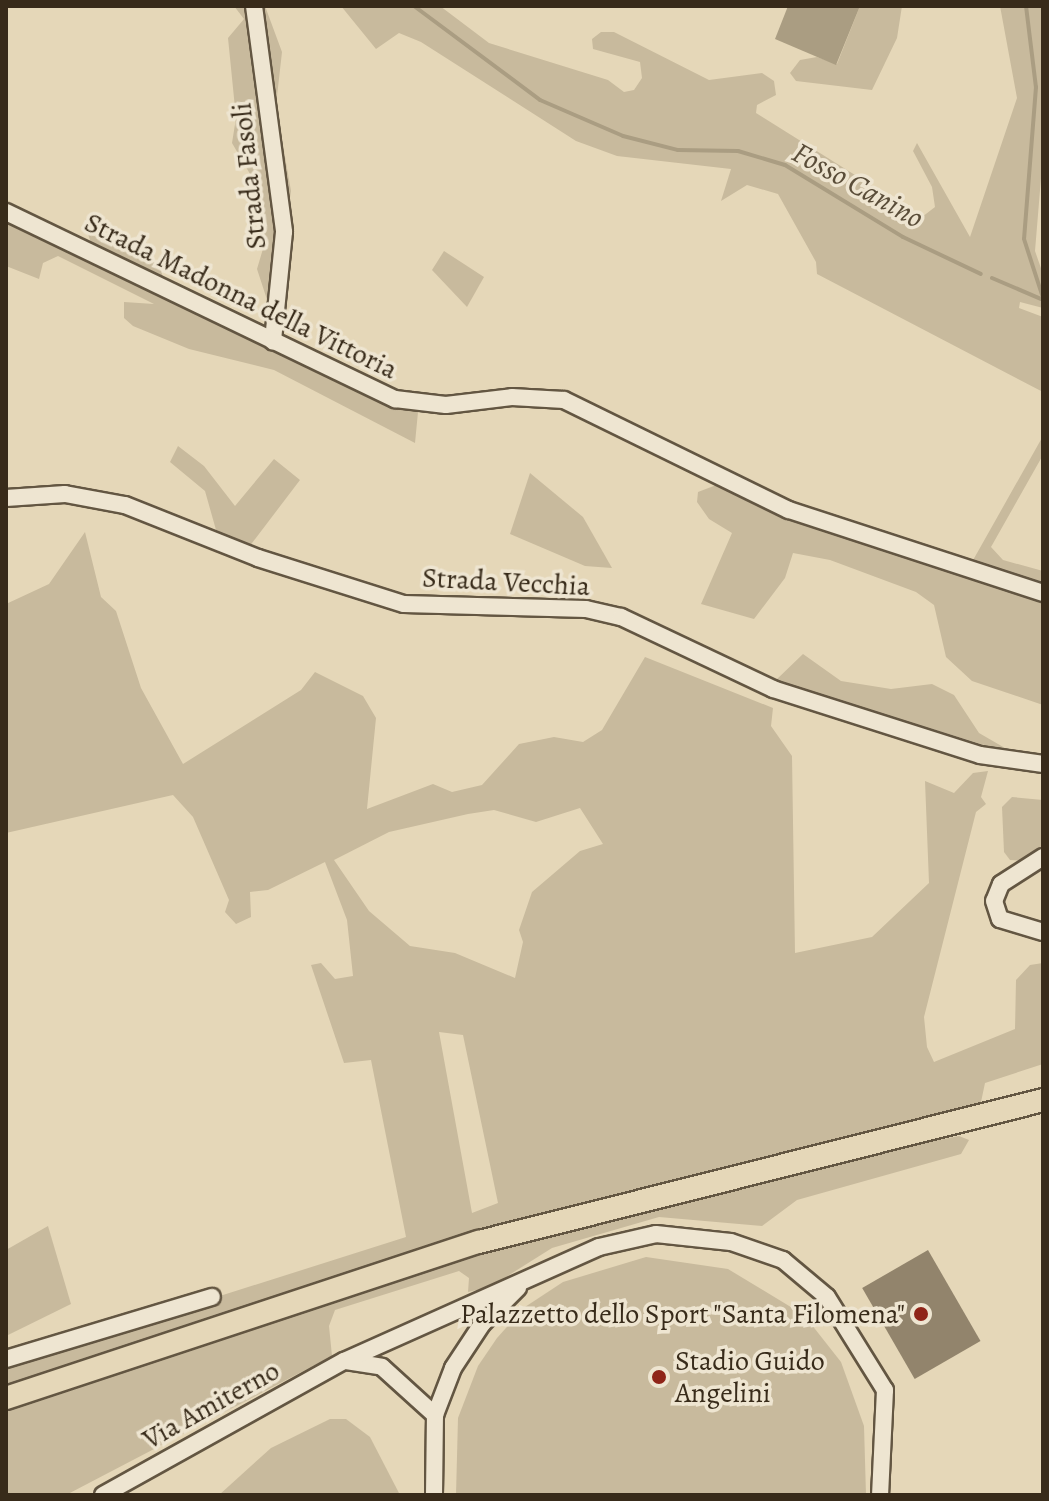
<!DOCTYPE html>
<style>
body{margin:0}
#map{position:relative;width:1049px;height:1501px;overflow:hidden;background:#e5d7b8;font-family:Alegreya,serif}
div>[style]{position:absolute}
.green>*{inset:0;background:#c8ba9d}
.water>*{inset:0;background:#aa9d82}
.stream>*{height:4px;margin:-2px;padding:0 2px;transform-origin:2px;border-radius:2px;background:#aa9d82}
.building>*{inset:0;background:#92846c;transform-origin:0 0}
.roads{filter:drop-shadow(2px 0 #635642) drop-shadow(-2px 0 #635642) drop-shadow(0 2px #635642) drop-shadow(0 -2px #635642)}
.minor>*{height:16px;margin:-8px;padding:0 8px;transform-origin:8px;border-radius:8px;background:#eee5d1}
.highway>*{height:22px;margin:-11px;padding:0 11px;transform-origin:11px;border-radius:11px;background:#e5d7b8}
.dots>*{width:22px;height:22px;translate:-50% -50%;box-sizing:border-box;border:4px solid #eee5d1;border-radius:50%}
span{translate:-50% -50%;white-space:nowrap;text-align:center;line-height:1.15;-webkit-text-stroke:7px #eee5d1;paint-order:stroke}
.street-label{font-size:28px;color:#382b1a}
.poi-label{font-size:28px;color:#382b1a}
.right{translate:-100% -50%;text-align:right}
.left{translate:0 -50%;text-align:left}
.water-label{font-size:30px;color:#5a4d39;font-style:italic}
.frame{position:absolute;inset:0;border:8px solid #382b1a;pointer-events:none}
</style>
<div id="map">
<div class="green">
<div style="clip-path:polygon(234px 6px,265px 6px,282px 52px,276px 105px,291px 191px,272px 315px,257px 269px,265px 242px,257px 186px,232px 143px,236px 118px,228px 38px,244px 19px)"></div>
<div style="clip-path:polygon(341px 6px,440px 6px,489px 43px,608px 80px,624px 92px,634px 90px,642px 78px,640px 62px,593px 49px,592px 39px,601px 32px,614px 32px,709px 80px,762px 73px,774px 81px,776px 95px,757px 105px,756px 113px,922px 217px,935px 207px,932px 187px,913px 151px,917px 143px,970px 237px,1017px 98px,1000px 6px,1043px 6px,1043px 154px,1035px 251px,1043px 274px,1043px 308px,1020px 302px,1019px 308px,1043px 317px,1043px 392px,817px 274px,816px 262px,778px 194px,747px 185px,721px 201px,731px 169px,617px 156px,576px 141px,421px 42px,399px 33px,376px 49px)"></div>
<div style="clip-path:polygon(860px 6px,902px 6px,897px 38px,872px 90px,796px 81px,790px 73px,800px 60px,817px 57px,837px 64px)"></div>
<div style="clip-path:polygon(6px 221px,357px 390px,418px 412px,415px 443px,274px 370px,189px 349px,133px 326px,124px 318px,124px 302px,154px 304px,58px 256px,43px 263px,39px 279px,6px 266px)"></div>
<div style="clip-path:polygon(88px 234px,140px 251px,160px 266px,163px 278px,91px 243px)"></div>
<div style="clip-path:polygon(444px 251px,484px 277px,467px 307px,432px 270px)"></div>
<div style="clip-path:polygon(1043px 436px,1043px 455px,991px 547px,1003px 560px,1043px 571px,1043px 586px,972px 562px)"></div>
<div style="clip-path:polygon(178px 446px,204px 466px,235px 506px,274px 459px,300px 480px,246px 551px,218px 537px,205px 491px,170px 462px)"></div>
<div style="clip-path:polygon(530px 473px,583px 517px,612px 568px,585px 566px,510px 534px)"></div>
<div style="clip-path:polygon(719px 484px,1043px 599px,1043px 705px,972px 681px,946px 657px,934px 605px,916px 592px,830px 560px,793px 553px,785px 578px,754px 619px,701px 604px,732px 533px,709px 519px,697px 502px,698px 492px)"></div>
<div style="clip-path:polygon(evenodd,85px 532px,101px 597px,116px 611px,141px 688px,183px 764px,301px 690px,315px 672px,363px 696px,376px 718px,367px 809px,433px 784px,452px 792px,482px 785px,519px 744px,554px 737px,583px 742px,602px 730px,645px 657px,773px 708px,771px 726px,792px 756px,795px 953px,872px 937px,929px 883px,925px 781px,954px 793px,973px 773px,988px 771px,981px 797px,986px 804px,976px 812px,924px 1017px,927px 1047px,934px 1062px,1015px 1029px,1016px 980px,1030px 965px,1043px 963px,1043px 1064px,985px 1083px,981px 1102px,411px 1252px,6px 1389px,6px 1364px,406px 1237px,371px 1060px,344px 1063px,311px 965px,321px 963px,335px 979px,353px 976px,347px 920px,325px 862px,268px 890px,250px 892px,251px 917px,236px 924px,225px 912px,229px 900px,193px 817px,173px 795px,6px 833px,6px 604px,49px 584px,85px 532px,580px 808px,603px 844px,580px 851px,532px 892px,519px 930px,523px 942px,515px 978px,455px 953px,410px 946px,369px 911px,334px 860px,389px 832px,468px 814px,494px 810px,536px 822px,580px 808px,85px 532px,439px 1032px,463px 1035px,498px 1203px,472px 1213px,439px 1032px)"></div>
<div style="clip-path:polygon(803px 654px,841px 681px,891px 689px,932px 684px,954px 695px,979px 733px,1017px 755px,775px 681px)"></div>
<div style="clip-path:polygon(1012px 797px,1043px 800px,1043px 862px,1010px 860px,1004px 852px,1002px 807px)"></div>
<div style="clip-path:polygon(959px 1136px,969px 1140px,961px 1154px,797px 1200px,762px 1226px,659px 1217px,552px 1248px,490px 1287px,468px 1292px,469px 1278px,459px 1271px,335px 1310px,329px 1326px,332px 1356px,66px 1495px,6px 1495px,6px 1409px,146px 1355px,436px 1261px,819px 1163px)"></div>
<div style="clip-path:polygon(48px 1226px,71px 1304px,6px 1336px,6px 1250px)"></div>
<div style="clip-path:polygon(646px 1257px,728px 1269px,804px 1315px,841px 1362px,864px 1426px,866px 1495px,456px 1495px,458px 1418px,478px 1366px,497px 1338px,525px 1307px,563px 1282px)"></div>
<div style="clip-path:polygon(330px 1419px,346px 1419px,370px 1437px,400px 1495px,219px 1495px,271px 1448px)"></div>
</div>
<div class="water">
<div style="clip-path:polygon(788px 6px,860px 6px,836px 65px,775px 39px)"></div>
</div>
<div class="stream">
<div style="left:414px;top:6px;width:157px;rotate:36.7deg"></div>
<div style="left:540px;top:100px;width:90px;rotate:23.4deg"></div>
<div style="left:623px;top:136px;width:57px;rotate:14.3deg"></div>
<div style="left:678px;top:150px;width:60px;rotate:1deg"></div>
<div style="left:738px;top:151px;width:49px;rotate:16.6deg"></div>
<div style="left:785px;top:165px;width:138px;rotate:31.4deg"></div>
<div style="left:903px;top:237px;width:86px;rotate:25.4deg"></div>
<div style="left:1026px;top:6px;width:82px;rotate:83deg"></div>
<div style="left:1036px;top:87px;width:152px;rotate:94.5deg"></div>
<div style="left:1024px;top:239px;width:62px;rotate:72.1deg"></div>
<div style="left:992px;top:278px;width:53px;rotate:23.2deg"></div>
</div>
<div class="building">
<div style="left:928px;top:1250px;width:105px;height:76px;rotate:60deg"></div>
</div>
<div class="roads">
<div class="minor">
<div style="left:254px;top:6px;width:228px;rotate:82.4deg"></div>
<div style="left:284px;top:232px;width:110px;rotate:95.8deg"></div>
<div style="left:6px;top:212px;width:432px;rotate:25.7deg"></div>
<div style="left:395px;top:399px;width:51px;rotate:6.7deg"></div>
<div style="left:446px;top:405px;width:66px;rotate:-6.9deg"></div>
<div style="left:512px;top:397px;width:52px;rotate:3.3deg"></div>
<div style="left:564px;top:400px;width:250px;rotate:26.1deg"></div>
<div style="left:789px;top:510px;width:267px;rotate:18.1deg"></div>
<div style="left:6px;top:498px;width:59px;rotate:-3.9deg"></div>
<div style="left:65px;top:494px;width:61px;rotate:10.4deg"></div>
<div style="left:125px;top:505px;width:143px;rotate:21.7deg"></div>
<div style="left:258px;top:558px;width:153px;rotate:17.5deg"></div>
<div style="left:404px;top:604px;width:182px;rotate:1.6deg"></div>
<div style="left:586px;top:609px;width:36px;rotate:13deg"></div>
<div style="left:621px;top:617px;width:168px;rotate:25.3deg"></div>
<div style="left:773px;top:689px;width:217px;rotate:17.7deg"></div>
<div style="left:980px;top:755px;width:64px;rotate:8.1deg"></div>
<div style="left:1043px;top:857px;width:50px;rotate:147.3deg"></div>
<div style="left:1001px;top:884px;width:18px;rotate:112deg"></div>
<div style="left:994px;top:901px;width:19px;rotate:72deg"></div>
<div style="left:1000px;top:919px;width:45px;rotate:16.8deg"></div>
<div style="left:6px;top:1359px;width:215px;rotate:-16.8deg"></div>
<div style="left:346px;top:1361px;width:36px;rotate:9deg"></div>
<div style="left:382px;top:1367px;width:72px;rotate:42.2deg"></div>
<div style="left:103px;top:1495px;width:276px;rotate:-29.1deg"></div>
<div style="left:344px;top:1361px;width:279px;rotate:-24.1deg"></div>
<div style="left:599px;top:1247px;width:58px;rotate:-12.8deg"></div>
<div style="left:656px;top:1234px;width:75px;rotate:6.1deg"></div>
<div style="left:731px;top:1242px;width:55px;rotate:19.1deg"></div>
<div style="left:783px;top:1260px;width:57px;rotate:40.1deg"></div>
<div style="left:827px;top:1297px;width:110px;rotate:58.1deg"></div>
<div style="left:885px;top:1390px;width:105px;rotate:92.7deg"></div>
<div style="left:434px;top:1495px;width:80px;rotate:-89.3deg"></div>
<div style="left:435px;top:1415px;width:50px;rotate:-69deg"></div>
<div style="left:453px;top:1368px;width:53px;rotate:-56.6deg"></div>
<div style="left:482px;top:1324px;width:51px;rotate:-45deg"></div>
</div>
<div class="highway">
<div style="left:6px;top:1398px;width:498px;rotate:-18.3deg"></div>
<div style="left:479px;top:1242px;width:582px;rotate:-14.13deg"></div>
</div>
</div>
<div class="dots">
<div style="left:921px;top:1314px;background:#8f2418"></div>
<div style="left:659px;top:1377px;background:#8f2418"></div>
</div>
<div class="street-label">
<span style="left:249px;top:176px;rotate:-96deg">Strada Fasoli</span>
<span style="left:241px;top:296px;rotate:26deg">Strada Madonna della Vittoria</span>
<span style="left:506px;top:582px;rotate:3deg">Strada Vecchia</span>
<span style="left:211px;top:1405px;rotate:-29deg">Via Amiterno</span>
</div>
<div class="poi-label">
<span class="right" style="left:905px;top:1314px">Palazzetto dello Sport "Santa Filomena"</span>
<span class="left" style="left:675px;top:1377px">Stadio Guido<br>Angelini</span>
</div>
<div class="water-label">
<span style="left:858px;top:185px;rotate:29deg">Fosso Canino</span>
</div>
<div class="frame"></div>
</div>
